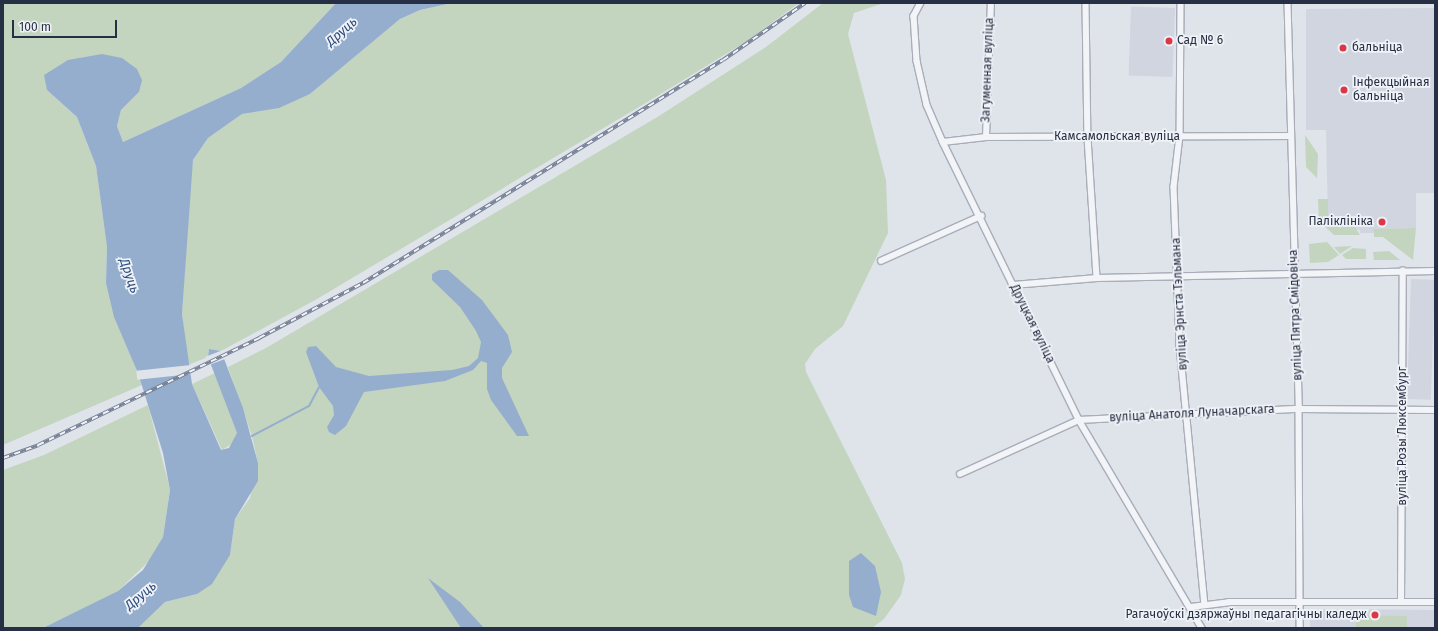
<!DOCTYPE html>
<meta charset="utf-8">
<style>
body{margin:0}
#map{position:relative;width:1438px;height:631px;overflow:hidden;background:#dfe3ea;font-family:"Fira Sans",sans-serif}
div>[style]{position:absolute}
.built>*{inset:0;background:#d1d5df;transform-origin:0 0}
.green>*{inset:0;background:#c3d5bf;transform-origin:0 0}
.water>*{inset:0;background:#96aecd}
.pier>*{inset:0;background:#dfe3ea;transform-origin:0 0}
.stream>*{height:2px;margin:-1px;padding:0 1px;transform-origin:1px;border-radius:1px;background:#96aecd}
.roads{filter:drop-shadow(1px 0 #a8adb8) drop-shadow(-1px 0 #a8adb8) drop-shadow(0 1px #a8adb8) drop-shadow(0 -1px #a8adb8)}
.minor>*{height:5.5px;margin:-2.75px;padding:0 2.75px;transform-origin:2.75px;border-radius:2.75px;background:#f2f4f8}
.rail>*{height:3.5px;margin-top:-1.75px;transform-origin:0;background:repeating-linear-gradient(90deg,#eff2f7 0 6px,#778095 0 12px);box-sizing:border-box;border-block:1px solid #778095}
.dots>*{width:11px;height:11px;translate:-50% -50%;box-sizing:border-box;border:2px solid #eff2f7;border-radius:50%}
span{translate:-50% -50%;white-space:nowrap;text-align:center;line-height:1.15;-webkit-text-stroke:3.5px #eff2f7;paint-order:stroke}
.poi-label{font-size:12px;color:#262f43}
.left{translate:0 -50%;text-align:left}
.right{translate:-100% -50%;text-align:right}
.street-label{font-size:12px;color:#262f43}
.water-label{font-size:13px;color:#2c4a7b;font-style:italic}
.frame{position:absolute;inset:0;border:4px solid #262f43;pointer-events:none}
.scale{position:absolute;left:12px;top:20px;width:105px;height:18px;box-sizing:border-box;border:2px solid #262f43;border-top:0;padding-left:5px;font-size:12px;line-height:14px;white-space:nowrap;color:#262f43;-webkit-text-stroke:3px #eff2f7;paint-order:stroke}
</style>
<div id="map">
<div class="built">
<div style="left:1175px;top:8px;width:69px;height:44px;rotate:92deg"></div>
<div style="clip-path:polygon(1435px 8px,1435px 193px,1416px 193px,1416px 228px,1374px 229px,1374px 233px,1360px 233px,1360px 230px,1332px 225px,1328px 219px,1326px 130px,1306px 130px,1306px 9px)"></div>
<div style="left:1411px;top:279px;width:24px;height:120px;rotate:2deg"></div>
<div style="clip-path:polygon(1322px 609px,1435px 610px,1435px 628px,1310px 628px,1310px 620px)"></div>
</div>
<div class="green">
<div style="clip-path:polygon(3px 3px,336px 3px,281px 62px,241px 88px,123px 142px,117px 126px,121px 110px,139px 92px,47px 90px,77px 117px,96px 166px,107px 247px,106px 283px,142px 385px,3px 445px)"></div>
<div style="clip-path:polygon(452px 3px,799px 3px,747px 41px,654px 98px,317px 299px,221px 351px,209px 349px,208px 357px,188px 365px,182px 314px,190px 183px,193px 160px,208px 138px,242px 114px,279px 107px,310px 94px,400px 19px,420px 10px)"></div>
<div style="clip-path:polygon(823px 3px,884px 3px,854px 13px,848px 34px,886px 180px,888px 233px,843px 326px,815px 349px,805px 364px,806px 372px,902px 563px,905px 579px,901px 595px,884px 619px,872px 628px,138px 628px,165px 602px,197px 594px,230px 555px,235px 519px,250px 498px,258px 463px,252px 436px,228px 367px,266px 348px,659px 116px,766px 47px)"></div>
<div style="clip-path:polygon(1305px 135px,1318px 154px,1317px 178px,1306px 167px)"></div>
<div style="clip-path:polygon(1318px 199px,1328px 199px,1328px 218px,1332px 219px,1332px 225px,1353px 224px,1360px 235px,1334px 235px,1319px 221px)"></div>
<div style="clip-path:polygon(1416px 228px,1413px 260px,1383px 237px,1374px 237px,1374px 229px)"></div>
<div style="clip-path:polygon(1327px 242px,1339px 255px,1328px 262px,1310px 263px,1309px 244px)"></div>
<div style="clip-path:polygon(1352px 246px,1340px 254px,1334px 247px)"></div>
<div style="clip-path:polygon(1353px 248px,1366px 249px,1366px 259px,1346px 259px,1342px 255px)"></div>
<div style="clip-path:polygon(1389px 251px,1400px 260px,1374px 260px,1373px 252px)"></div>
<div style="clip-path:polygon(215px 373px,237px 433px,235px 442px,222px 450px,192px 384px)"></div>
<div style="clip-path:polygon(148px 405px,170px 489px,163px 537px,152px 558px,118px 591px,84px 609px,43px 628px,3px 628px,3px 470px,44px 455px)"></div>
<div style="left:1356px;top:615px;width:51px;height:13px;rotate:1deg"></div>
</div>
<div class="water">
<div style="clip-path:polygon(336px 3px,452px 3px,420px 10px,400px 19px,310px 94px,279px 108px,242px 114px,208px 138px,193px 160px,182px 314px,192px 384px,221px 450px,229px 448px,237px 433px,208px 357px,209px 349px,221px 351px,243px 408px,258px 463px,258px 481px,235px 519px,230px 555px,212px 584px,197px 594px,165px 602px,138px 628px,43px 628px,118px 591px,143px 570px,163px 537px,170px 490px,163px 453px,138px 373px,114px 317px,106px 283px,107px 247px,96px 166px,77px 117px,47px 90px,44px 75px,68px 60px,102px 54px,122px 58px,137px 69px,142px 80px,139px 92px,121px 110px,117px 126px,123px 142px,241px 88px,281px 62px)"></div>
<div style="clip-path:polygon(439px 270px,448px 270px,482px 300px,508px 335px,512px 352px,502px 368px,502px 378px,529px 436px,517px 436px,491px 400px,487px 389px,487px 363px,481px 361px,473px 370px,445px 381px,364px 392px,346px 426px,335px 435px,329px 432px,327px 427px,334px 415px,333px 406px,319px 387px,306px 352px,308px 347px,316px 346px,336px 367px,369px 376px,452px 370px,469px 366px,478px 358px,481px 342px,476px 331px,460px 307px,432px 280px,432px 274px)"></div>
<div style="clip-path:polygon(861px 553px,875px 566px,881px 592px,876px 616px,853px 607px,849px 595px,849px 561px)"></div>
<div style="clip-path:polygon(428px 578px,460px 602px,484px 628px,461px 628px)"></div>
</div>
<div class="pier">
<div style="left:223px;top:350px;width:9px;height:19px;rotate:69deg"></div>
<div style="left:191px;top:365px;width:9px;height:55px;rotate:84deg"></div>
</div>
<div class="stream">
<div style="left:252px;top:436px;width:64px;rotate:-27.8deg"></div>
<div style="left:309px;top:406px;width:21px;rotate:-62deg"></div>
</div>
<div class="roads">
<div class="minor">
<div style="left:921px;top:3px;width:15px;rotate:118deg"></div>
<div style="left:914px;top:16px;width:45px;rotate:86.2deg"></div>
<div style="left:917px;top:61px;width:45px;rotate:77.2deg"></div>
<div style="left:927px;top:105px;width:40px;rotate:66.6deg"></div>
<div style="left:943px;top:142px;width:309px;rotate:63.9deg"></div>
<div style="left:1079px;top:420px;width:242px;rotate:59.4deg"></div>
<div style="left:1086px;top:3px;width:135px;rotate:89.2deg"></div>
<div style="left:1088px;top:138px;width:140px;rotate:86.3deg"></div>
<div style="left:1181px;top:3px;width:133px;rotate:90.4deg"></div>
<div style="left:1180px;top:136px;width:51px;rotate:96.7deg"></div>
<div style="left:1174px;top:187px;width:159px;rotate:87.8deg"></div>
<div style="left:1180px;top:346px;width:260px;rotate:84.5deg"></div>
<div style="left:1288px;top:3px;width:406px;rotate:88.4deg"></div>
<div style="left:1299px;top:409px;width:219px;rotate:89.7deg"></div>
<div style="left:986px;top:137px;width:134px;rotate:-87.9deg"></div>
<div style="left:943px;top:142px;width:43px;rotate:-6.6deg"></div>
<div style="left:986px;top:137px;width:305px;rotate:-0.2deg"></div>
<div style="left:881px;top:261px;width:110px;rotate:-24.2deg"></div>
<div style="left:1013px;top:285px;width:84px;rotate:-4.8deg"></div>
<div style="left:1097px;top:278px;width:338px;rotate:-1.2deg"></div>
<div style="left:960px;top:474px;width:131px;rotate:-24.4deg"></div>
<div style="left:1079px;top:420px;width:220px;rotate:-2.9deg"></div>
<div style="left:1299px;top:409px;width:136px;rotate:0.4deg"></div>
<div style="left:1401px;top:602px;width:331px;rotate:-89.7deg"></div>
<div style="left:1191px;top:607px;width:38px;rotate:-7deg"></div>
<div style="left:1229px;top:602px;width:206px"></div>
</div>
</div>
<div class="rail">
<div style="left:3px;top:458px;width:37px;rotate:-20deg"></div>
<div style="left:38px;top:445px;width:246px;rotate:-25.8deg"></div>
<div style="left:259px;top:338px;width:118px;rotate:-27.9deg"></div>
<div style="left:363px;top:283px;width:423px;rotate:-31.8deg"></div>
<div style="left:723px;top:60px;width:100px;rotate:-34.8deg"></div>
</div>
<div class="dots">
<div style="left:1169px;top:41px;background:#db3746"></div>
<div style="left:1343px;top:48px;background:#db3746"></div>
<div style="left:1344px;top:90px;background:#db3746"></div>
<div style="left:1382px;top:222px;background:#db3746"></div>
<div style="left:1375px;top:615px;background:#db3746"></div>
</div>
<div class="poi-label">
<span class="left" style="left:1177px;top:41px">Сад № 6</span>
<span class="left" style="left:1352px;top:48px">бальніца</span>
<span class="left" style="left:1353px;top:90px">Інфекцыйная<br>бальніца</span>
<span class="right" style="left:1373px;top:222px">Паліклініка</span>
<span class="right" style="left:1367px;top:615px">Рагачоўскі дзяржаўны педагагічны каледж</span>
</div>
<div class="street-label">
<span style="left:988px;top:70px;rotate:-88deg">Загуменная вуліца</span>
<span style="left:1117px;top:137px">Камсамольская вуліца</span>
<span style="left:1180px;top:304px;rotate:-93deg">вуліца Эрнста Тэльмана</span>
<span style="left:1296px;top:315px;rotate:-92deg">вуліца Пятра Смідовіча</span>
<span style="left:1032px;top:324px;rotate:64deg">Друцкая вуліца</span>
<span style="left:1192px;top:414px;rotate:-3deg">вуліца Анатоля Луначарскага</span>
<span style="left:1403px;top:436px;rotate:-90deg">вуліца Розы Люксембург</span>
</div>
<div class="water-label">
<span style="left:342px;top:32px;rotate:-41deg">Друць</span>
<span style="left:129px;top:276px;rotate:71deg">Друць</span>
<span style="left:141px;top:596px;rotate:-40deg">Друць</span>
</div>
<div class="frame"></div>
<div class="scale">100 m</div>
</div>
